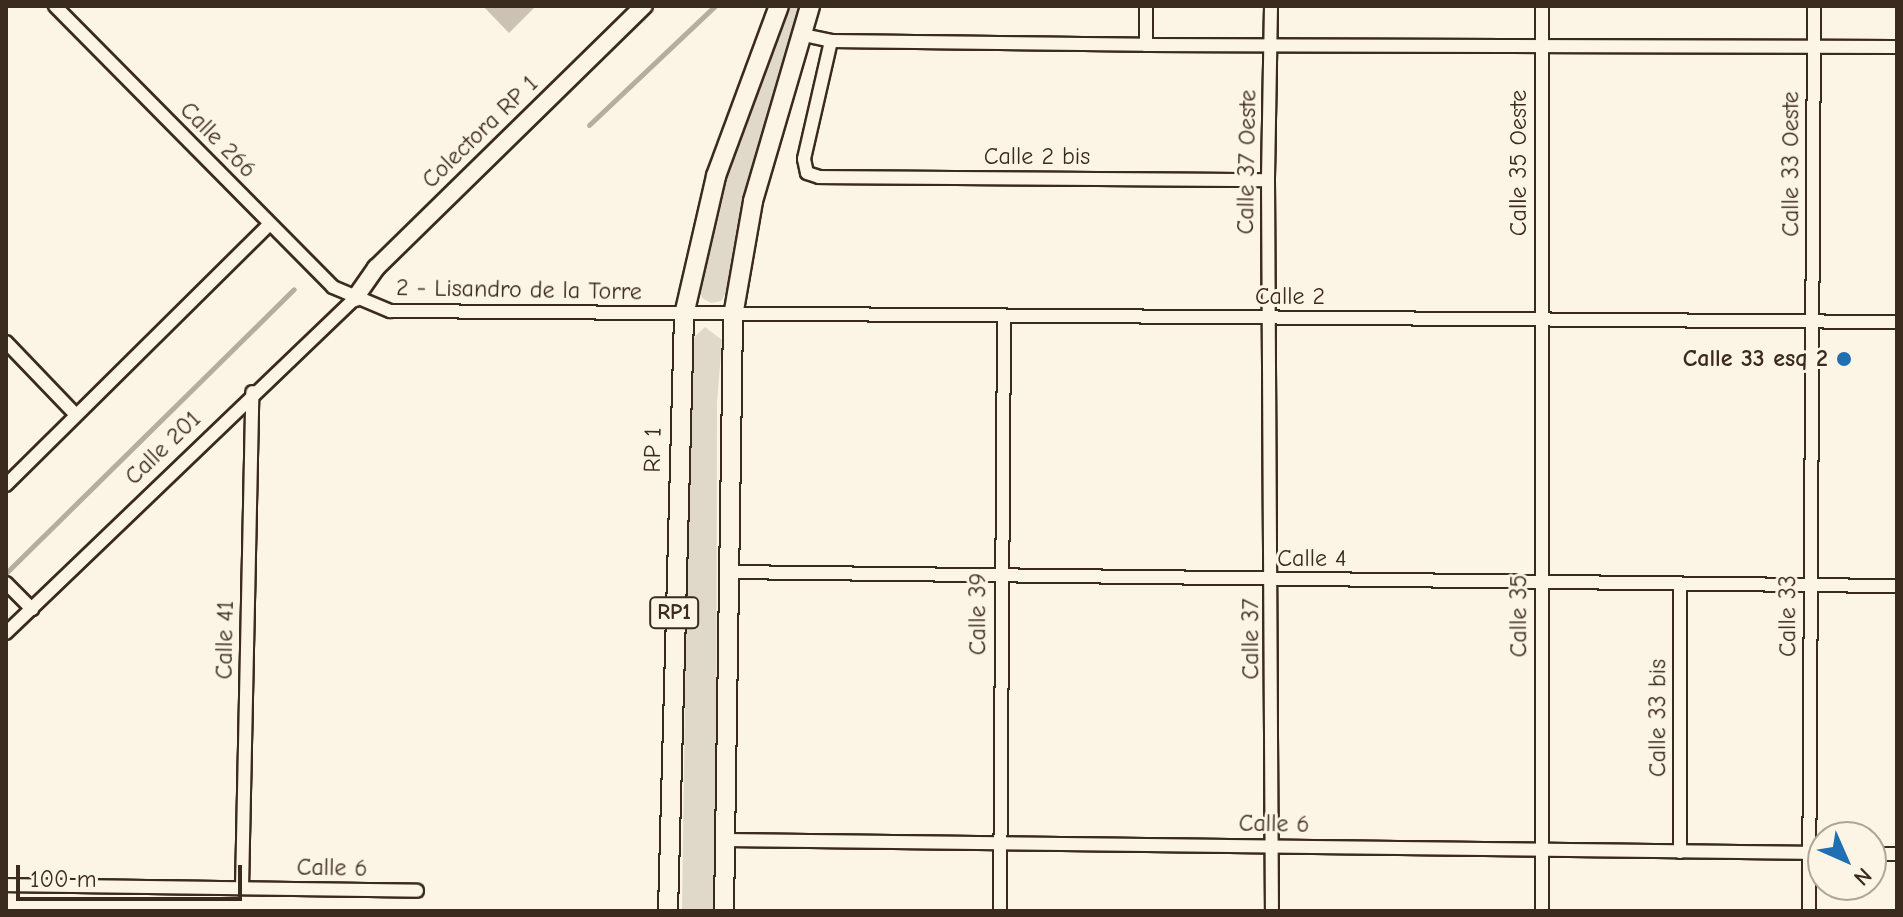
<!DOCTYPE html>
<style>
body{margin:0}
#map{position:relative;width:1903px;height:917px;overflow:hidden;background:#fcf5e5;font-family:"Comic Neue",sans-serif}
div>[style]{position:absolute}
.green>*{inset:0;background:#e0d8c8}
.stream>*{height:5px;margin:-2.5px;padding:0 2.5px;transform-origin:2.5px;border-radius:2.5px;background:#b7ad9e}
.building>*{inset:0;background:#ccc2b3}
.roads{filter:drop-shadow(2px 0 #3b2a1e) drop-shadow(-2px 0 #3b2a1e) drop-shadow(0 2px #3b2a1e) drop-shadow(0 -2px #3b2a1e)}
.street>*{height:12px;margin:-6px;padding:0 6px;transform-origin:6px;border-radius:6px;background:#fcf5e5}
.secondary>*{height:16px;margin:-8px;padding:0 8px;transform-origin:8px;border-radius:8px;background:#fcf5e5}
.primary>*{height:18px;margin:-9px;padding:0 9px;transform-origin:9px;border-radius:9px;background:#fcf5e5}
.dots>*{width:22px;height:22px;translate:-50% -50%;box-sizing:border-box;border:4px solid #fcf5e5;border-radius:50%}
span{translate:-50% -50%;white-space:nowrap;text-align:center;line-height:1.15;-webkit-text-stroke:6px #fcf5e5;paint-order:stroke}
.shield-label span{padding:2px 6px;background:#fcf5e5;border:2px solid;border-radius:6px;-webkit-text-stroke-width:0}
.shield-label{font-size:22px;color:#3b2a1e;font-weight:700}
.street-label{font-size:24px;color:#3b2a1e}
.poi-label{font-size:24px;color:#3b2a1e;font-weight:700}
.right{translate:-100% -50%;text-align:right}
.frame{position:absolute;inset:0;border:8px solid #3b2a1e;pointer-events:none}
.north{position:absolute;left:1807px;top:821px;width:80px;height:80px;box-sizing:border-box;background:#fcf5e5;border:2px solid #afa495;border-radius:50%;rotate:135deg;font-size:22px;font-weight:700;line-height:32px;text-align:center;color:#3b2a1e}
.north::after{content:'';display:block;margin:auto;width:28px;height:36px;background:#1f6fb2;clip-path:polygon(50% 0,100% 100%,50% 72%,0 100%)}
.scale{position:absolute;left:16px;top:865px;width:226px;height:36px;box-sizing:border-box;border:4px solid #3b2a1e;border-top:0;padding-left:10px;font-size:24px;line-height:28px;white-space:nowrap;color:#3b2a1e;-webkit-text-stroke:6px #fcf5e5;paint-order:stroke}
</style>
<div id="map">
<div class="green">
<div style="clip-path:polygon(789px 6px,807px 6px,759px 145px,727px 291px,721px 301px,711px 303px,702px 298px,699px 287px,717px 206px,751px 96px)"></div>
<div style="clip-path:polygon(705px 327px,722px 340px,717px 403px,716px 911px,682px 911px,690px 341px)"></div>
</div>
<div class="stream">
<div style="left:589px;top:125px;width:173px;rotate:-43.4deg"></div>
<div style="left:6px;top:573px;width:404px;rotate:-44.6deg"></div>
</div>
<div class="building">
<div style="clip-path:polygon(483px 6px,536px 6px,509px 33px)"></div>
</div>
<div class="roads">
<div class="street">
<div style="left:55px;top:6px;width:395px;rotate:45.3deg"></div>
<div style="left:333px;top:287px;width:62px;rotate:22.8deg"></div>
<div style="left:390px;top:311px;width:1507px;rotate:0.42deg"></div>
<div style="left:1271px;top:6px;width:174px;rotate:91deg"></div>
<div style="left:1268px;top:180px;width:731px;rotate:89.69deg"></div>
<div style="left:1542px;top:6px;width:905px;rotate:90deg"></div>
<div style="left:799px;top:34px;width:33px;rotate:12deg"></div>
<div style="left:831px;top:41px;width:315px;rotate:0.7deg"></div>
<div style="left:1146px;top:45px;width:751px;rotate:0.15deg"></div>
<div style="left:831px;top:41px;width:121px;rotate:102.9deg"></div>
<div style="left:804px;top:159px;width:14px;rotate:78deg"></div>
<div style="left:807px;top:173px;width:13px;rotate:18deg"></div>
<div style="left:819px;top:177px;width:449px;rotate:0.4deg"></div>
<div style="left:1146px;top:45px;width:39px;rotate:-90deg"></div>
<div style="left:6px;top:342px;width:101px;rotate:46.2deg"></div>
<div style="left:6px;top:485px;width:371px;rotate:-44.7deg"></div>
<div style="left:727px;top:572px;width:1170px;rotate:0.69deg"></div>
<div style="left:6px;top:583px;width:37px;rotate:45deg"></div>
<div style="left:6px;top:633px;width:484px;rotate:-43.8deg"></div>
<div style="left:725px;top:840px;width:1098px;rotate:0.68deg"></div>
<div style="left:1680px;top:852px;width:267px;rotate:-90deg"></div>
<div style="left:1871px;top:854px;width:26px"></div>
<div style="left:6px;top:885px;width:411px;rotate:0.8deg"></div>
<div style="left:242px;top:888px;width:496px;rotate:-88.8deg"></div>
<div style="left:1000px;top:911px;width:594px;rotate:-89.61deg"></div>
<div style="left:1809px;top:911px;width:905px;rotate:-89.68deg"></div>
</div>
<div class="secondary">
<div style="left:355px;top:298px;width:37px;rotate:-55deg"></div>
<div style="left:376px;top:268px;width:375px;rotate:-44.4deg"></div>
</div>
<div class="primary">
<div style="left:668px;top:911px;width:596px;rotate:-88.46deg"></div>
<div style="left:684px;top:315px;width:143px;rotate:-77deg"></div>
<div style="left:716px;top:176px;width:181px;rotate:-69.7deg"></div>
<div style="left:724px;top:911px;width:595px;rotate:-89.13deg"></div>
<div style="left:733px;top:316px;width:117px;rotate:-80.1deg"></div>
<div style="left:753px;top:201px;width:203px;rotate:-73.7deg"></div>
</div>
</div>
<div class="dots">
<div style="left:1844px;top:359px;background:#1f6fb2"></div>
</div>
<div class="shield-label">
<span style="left:674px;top:613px">RP1</span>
</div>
<div class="street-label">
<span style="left:480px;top:132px;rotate:-44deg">Colectora RP 1</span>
<span style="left:218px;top:140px;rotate:45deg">Calle 266</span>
<span style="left:1037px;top:157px">Calle 2 bis</span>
<span style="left:1247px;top:162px;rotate:-89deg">Calle 37 Oeste</span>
<span style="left:1519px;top:163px;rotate:-90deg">Calle 35 Oeste</span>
<span style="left:1791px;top:164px;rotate:-90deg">Calle 33 Oeste</span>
<span style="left:519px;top:290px;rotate:1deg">2 - Lisandro de la Torre</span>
<span style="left:1290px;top:297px">Calle 2</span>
<span style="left:163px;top:448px;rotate:-44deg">Calle 201</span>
<span style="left:653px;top:450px;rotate:-89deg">RP 1</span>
<span style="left:1312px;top:559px">Calle 4</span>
<span style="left:978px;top:614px;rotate:-90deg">Calle 39</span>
<span style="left:1519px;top:616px;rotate:-90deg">Calle 35</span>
<span style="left:1788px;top:616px;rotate:-90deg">Calle 33</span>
<span style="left:1251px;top:639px;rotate:-90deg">Calle 37</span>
<span style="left:225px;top:640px;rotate:-89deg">Calle 41</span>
<span style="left:1658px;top:718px;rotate:-90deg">Calle 33 bis</span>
<span style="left:1274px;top:824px;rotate:1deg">Calle 6</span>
<span style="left:332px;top:868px;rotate:1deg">Calle 6</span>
</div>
<div class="poi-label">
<span class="right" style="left:1828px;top:359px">Calle 33 esq 2</span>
</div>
<div class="frame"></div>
<div class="north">N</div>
<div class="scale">100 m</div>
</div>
